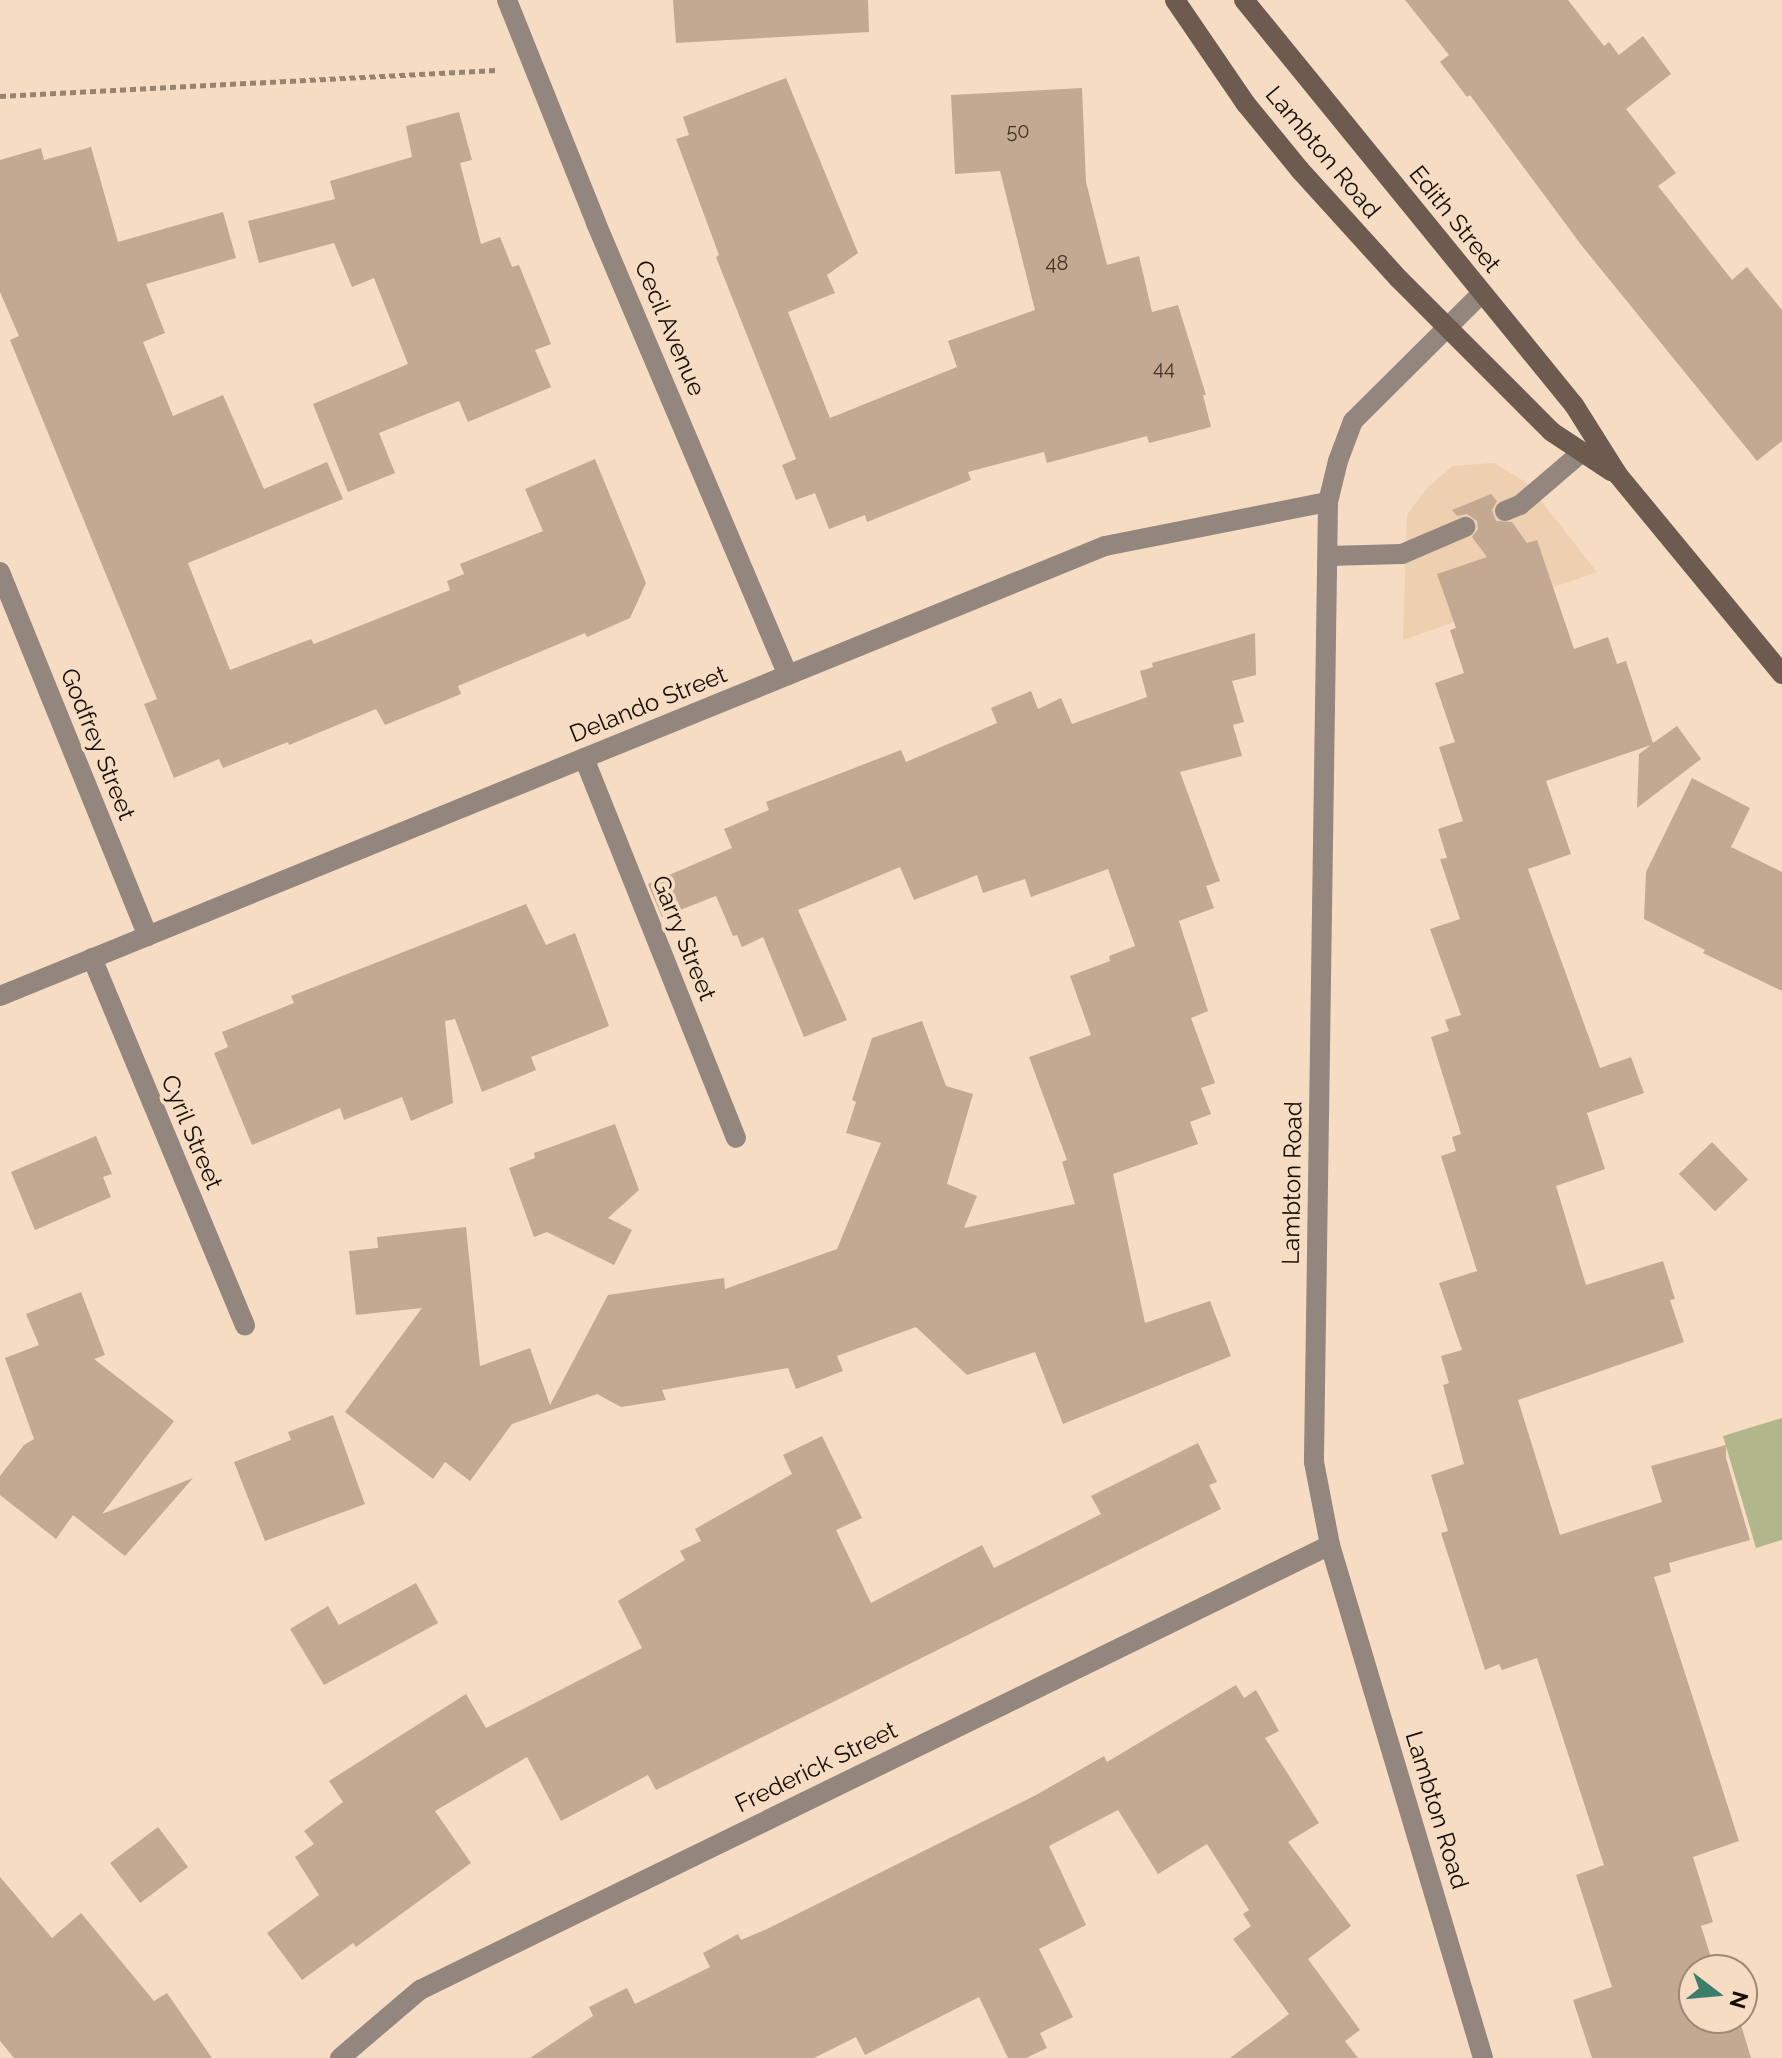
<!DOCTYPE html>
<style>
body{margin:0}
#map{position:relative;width:1782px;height:2058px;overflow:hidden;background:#f6dcc2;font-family:Raleway,sans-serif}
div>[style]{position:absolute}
.built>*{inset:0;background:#eecfb0}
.green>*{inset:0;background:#b1b78b}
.building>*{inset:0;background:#c4a992;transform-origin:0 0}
.path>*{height:5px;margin-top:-2.5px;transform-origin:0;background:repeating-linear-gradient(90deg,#968371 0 6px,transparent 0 10px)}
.service>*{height:20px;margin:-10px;padding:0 10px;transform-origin:10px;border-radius:10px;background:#93867e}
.minor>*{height:20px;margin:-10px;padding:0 10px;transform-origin:10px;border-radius:10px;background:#93867e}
.tertiary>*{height:20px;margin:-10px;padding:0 10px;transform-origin:10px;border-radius:10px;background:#93867e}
.secondary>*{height:20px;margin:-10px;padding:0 10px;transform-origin:10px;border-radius:10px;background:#6d5b4f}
span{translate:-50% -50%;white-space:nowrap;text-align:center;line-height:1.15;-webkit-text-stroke:7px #f6dcc2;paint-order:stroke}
.number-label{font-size:20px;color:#413328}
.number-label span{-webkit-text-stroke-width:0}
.street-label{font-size:24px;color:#150c04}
.north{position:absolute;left:1678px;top:1954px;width:80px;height:80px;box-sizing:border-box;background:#f6dcc2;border:2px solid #9c8976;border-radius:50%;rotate:106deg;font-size:22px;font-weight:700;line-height:32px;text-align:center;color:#150c04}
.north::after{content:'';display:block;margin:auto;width:28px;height:36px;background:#3d7d6c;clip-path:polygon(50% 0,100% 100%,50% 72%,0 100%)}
</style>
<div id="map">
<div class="built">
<div style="clip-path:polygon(1494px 463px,1527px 483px,1597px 572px,1403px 640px,1407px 515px,1427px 488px,1453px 466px)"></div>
</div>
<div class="green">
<div style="clip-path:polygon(1782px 1418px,1782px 1540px,1756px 1548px,1723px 1436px)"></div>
</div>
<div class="building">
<div style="clip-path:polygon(673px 0,868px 0,869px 32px,676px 43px)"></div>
<div style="clip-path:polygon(1405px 0,1568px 0,1604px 46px,1609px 42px,1619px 55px,1643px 36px,1671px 74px,1626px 109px,1676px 173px,1658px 186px,1732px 280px,1747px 267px,1782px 310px,1782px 441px,1757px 461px,1582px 246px,1470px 95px,1467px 97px,1440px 62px,1449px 55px)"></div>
<div style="clip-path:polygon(786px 78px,858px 253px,827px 275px,835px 293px,788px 312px,830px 418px,957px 367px,948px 341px,1035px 310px,1000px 171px,955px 174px,951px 95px,1082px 88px,1086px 182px,1107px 265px,1139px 256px,1152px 312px,1178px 305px,1206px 395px,1203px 395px,1211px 427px,1149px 443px,1147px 436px,1047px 463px,1044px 452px,968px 472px,971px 480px,867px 522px,865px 515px,829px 529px,815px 493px,796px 500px,782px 465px,796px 459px,716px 257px,719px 255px,676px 139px,689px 135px,683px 117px)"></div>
<div style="clip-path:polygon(459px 112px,472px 160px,460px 163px,481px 244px,500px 237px,512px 267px,519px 265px,551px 344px,535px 350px,551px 387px,468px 422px,459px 401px,379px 433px,395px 473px,348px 492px,313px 404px,408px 364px,374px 278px,352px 287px,334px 243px,259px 263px,248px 221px,335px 199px,330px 181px,412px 157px,406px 126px)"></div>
<div style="clip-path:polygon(91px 147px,118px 242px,223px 212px,236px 258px,146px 284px,165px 333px,143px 342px,173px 416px,223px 395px,264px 489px,327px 462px,343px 499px,188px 563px,230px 670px,311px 639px,314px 644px,450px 590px,447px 581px,464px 574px,460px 564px,543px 531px,525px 489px,595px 459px,646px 583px,630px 618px,587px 637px,585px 633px,458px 686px,461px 694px,385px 725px,376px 709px,289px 745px,288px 742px,223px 768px,219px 759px,174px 778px,144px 704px,157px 699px,10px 340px,19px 336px,0 292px,0 160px,41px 148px,44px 160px)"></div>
<div style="clip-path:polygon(1491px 494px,1497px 501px,1492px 510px,1496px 521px,1512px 522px,1527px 543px,1537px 540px,1574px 649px,1608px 637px,1617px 664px,1626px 661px,1653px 743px,1677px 726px,1701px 759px,1637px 808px,1639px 754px,1651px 745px,1546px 781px,1571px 854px,1528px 869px,1600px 1068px,1631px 1057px,1644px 1093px,1587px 1113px,1605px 1169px,1556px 1186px,1586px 1285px,1663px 1261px,1675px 1299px,1670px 1300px,1684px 1342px,1518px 1400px,1560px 1535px,1662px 1502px,1651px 1466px,1726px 1445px,1726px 1458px,1750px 1540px,1669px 1563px,1671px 1572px,1654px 1577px,1739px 1841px,1693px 1857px,1713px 1922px,1701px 1926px,1715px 1970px,1694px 1970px,1694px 2018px,1739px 2018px,1751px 2058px,1592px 2058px,1573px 2000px,1612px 1987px,1576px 1875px,1604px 1865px,1537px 1658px,1502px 1670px,1499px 1664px,1485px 1670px,1441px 1533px,1448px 1531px,1431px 1475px,1464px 1464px,1443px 1385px,1449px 1383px,1441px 1356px,1462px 1350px,1439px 1283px,1477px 1271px,1441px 1156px,1456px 1151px,1452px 1137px,1461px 1134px,1431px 1037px,1449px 1031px,1445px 1020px,1461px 1015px,1430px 929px,1460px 919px,1440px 859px,1447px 858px,1438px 829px,1463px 821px,1439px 747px,1455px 742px,1435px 683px,1464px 673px,1450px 630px,1456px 628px,1437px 574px,1487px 557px,1472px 537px,1478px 529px,1477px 521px,1467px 514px,1457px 516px,1452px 510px)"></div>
<div style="clip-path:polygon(1255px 633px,1256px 675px,1232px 681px,1244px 722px,1233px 725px,1242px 756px,1180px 772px,1220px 881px,1206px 886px,1214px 908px,1179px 921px,1208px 1011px,1191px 1018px,1215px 1083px,1201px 1088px,1211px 1114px,1190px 1122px,1198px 1144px,1113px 1174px,1145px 1323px,1210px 1301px,1231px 1356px,1063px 1424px,1035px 1352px,967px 1375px,916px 1327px,837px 1356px,843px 1371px,796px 1389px,788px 1368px,662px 1390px,666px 1400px,621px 1407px,597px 1394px,512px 1424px,470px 1481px,445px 1462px,433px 1479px,345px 1412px,422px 1308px,356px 1315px,349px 1251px,378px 1248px,377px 1237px,466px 1227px,480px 1366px,530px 1348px,550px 1405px,608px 1295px,724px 1278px,725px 1289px,837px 1249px,881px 1143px,846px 1133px,856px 1102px,852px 1100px,872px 1038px,922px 1021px,946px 1086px,973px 1094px,947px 1184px,977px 1196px,964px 1228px,1075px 1204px,1062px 1162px,1067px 1160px,1029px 1057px,1091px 1035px,1070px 976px,1110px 961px,1109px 956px,1135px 946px,1108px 869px,1031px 897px,1025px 879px,983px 893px,977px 875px,914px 900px,900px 867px,798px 910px,847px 1020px,804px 1037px,763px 937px,742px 947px,737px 935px,733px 936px,716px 896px,662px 917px,648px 884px,732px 848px,724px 829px,769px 810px,766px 802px,901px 750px,906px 762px,997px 723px,991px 708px,1031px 691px,1038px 709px,1061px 698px,1072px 724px,1147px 697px,1140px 671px,1153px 667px,1152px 663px)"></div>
<div style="clip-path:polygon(1692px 778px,1750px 808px,1731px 847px,1782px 872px,1782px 991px,1703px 953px,1705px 950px,1644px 919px,1646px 872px)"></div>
<div style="clip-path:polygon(526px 904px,546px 945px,575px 933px,609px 1026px,531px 1057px,536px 1070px,482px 1092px,455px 1019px,445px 1021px,453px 1103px,411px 1121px,402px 1097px,344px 1120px,340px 1108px,252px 1145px,214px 1053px,228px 1047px,222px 1032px,294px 1003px,291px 996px)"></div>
<div style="clip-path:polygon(615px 1124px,639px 1190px,608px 1218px,632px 1230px,614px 1265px,547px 1232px,534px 1237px,509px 1168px,535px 1158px,534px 1153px)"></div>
<div style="clip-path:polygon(96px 1136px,112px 1174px,103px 1177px,111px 1197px,35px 1230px,11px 1172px)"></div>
<div style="left:1712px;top:1142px;width:52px;height:46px;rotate:46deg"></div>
<div style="clip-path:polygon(81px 1292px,105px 1355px,94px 1359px,174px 1421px,102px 1514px,193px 1478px,125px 1556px,73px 1515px,56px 1539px,0 1495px,0 1476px,24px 1445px,34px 1439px,5px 1358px,39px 1345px,26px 1314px)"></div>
<div style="clip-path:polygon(333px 1415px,365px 1504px,265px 1541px,234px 1462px,291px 1440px,288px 1432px)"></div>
<div style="clip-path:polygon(822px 1436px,862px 1518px,836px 1530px,871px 1603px,982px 1545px,994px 1568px,1101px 1514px,1091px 1496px,1198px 1443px,1217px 1482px,1209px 1485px,1221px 1509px,656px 1790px,648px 1775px,561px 1821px,527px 1757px,435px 1811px,471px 1863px,356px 1947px,353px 1943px,302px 1980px,267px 1933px,319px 1895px,295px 1857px,314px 1844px,304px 1831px,343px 1802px,329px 1781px,466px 1694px,486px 1728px,642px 1648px,618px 1601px,685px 1560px,680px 1551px,701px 1541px,695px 1529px,792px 1474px,783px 1455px)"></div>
<div style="clip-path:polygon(416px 1583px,438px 1623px,324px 1685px,290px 1629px,328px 1606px,339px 1625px)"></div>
<div style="clip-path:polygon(1236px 1685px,1244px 1698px,1256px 1690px,1279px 1731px,1265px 1738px,1319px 1823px,1288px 1842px,1351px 1926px,1308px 1959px,1360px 2030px,1345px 2041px,1358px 2058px,1230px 2058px,1289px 2014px,1233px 1939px,1251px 1926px,1243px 1914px,1249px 1910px,1207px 1844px,1158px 1874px,1118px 1810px,1049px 1846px,1086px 1925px,1039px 1949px,1073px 2017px,1040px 2033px,1047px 2048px,1026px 2058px,1008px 2058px,979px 1997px,865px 2055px,856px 2037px,814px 2058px,530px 2058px,593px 2016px,589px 2007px,627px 1988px,635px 2004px,710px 1967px,703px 1953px,738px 1934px,741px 1940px,767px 1929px,1036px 1795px,1104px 1756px,1107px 1762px)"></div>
<div style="left:158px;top:1827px;width:50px;height:60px;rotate:53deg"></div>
<div style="clip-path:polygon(0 1877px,52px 1938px,81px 1913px,154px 2001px,167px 1993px,212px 2058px,14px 2058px,0 2041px)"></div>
</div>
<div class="path">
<div style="left:0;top:96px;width:497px;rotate:-3deg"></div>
</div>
<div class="service">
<div style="left:1505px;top:511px;width:16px;rotate:-22deg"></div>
<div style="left:1520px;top:505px;width:82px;rotate:-40.5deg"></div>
<div style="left:1328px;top:556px;width:74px;rotate:-1.5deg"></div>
<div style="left:1402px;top:554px;width:69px;rotate:-23.2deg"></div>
</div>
<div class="minor">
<div style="left:507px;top:0;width:240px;rotate:68.2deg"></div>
<div style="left:596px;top:223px;width:491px;rotate:67deg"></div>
<div style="left:0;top:572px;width:393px;rotate:67.9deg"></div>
<div style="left:584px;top:758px;width:409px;rotate:68.2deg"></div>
<div style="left:92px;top:958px;width:398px;rotate:67.4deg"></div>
<div style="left:0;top:996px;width:1193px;rotate:-22.16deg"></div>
<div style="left:1105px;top:546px;width:227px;rotate:-11.2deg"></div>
<div style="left:340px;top:2058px;width:105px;rotate:-40.4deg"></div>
<div style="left:420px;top:1990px;width:1013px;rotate:-26.06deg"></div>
</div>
<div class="tertiary">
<div style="left:1482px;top:293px;width:182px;rotate:135.2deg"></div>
<div style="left:1353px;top:421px;width:43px;rotate:110.6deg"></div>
<div style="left:1338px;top:461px;width:42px;rotate:103.7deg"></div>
<div style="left:1328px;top:502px;width:960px;rotate:90.84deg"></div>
<div style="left:1314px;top:1462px;width:85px;rotate:79.1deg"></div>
<div style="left:1330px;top:1545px;width:535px;rotate:73.39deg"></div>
</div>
<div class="secondary">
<div style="left:1175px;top:0;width:126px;rotate:55.7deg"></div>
<div style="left:1246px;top:104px;width:85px;rotate:50.7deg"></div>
<div style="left:1300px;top:170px;width:147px;rotate:47.8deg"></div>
<div style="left:1399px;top:279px;width:216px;rotate:45deg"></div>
<div style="left:1552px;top:432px;width:71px;rotate:33.5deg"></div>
<div style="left:1244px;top:0;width:522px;rotate:50.83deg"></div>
<div style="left:1574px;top:405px;width:83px;rotate:57.8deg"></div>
<div style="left:1618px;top:475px;width:258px;rotate:50.5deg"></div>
</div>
<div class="number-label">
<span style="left:1018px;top:131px">50</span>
<span style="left:1057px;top:263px">48</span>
<span style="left:1164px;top:368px">44</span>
</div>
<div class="street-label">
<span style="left:1323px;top:152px;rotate:50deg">Lambton Road</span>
<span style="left:1455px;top:219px;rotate:51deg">Edith Street</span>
<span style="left:670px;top:328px;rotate:67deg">Cecil Avenue</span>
<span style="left:648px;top:704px;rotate:-22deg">Delando Street</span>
<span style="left:98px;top:744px;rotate:68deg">Godfrey Street</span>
<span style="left:684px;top:938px;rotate:68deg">Garry Street</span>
<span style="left:192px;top:1132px;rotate:67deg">Cyril Street</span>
<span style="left:1292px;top:1183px;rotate:-89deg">Lambton Road</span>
<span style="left:816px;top:1767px;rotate:-26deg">Frederick Street</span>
<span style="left:1437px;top:1810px;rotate:73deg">Lambton Road</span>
</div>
<div class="north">N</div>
</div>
